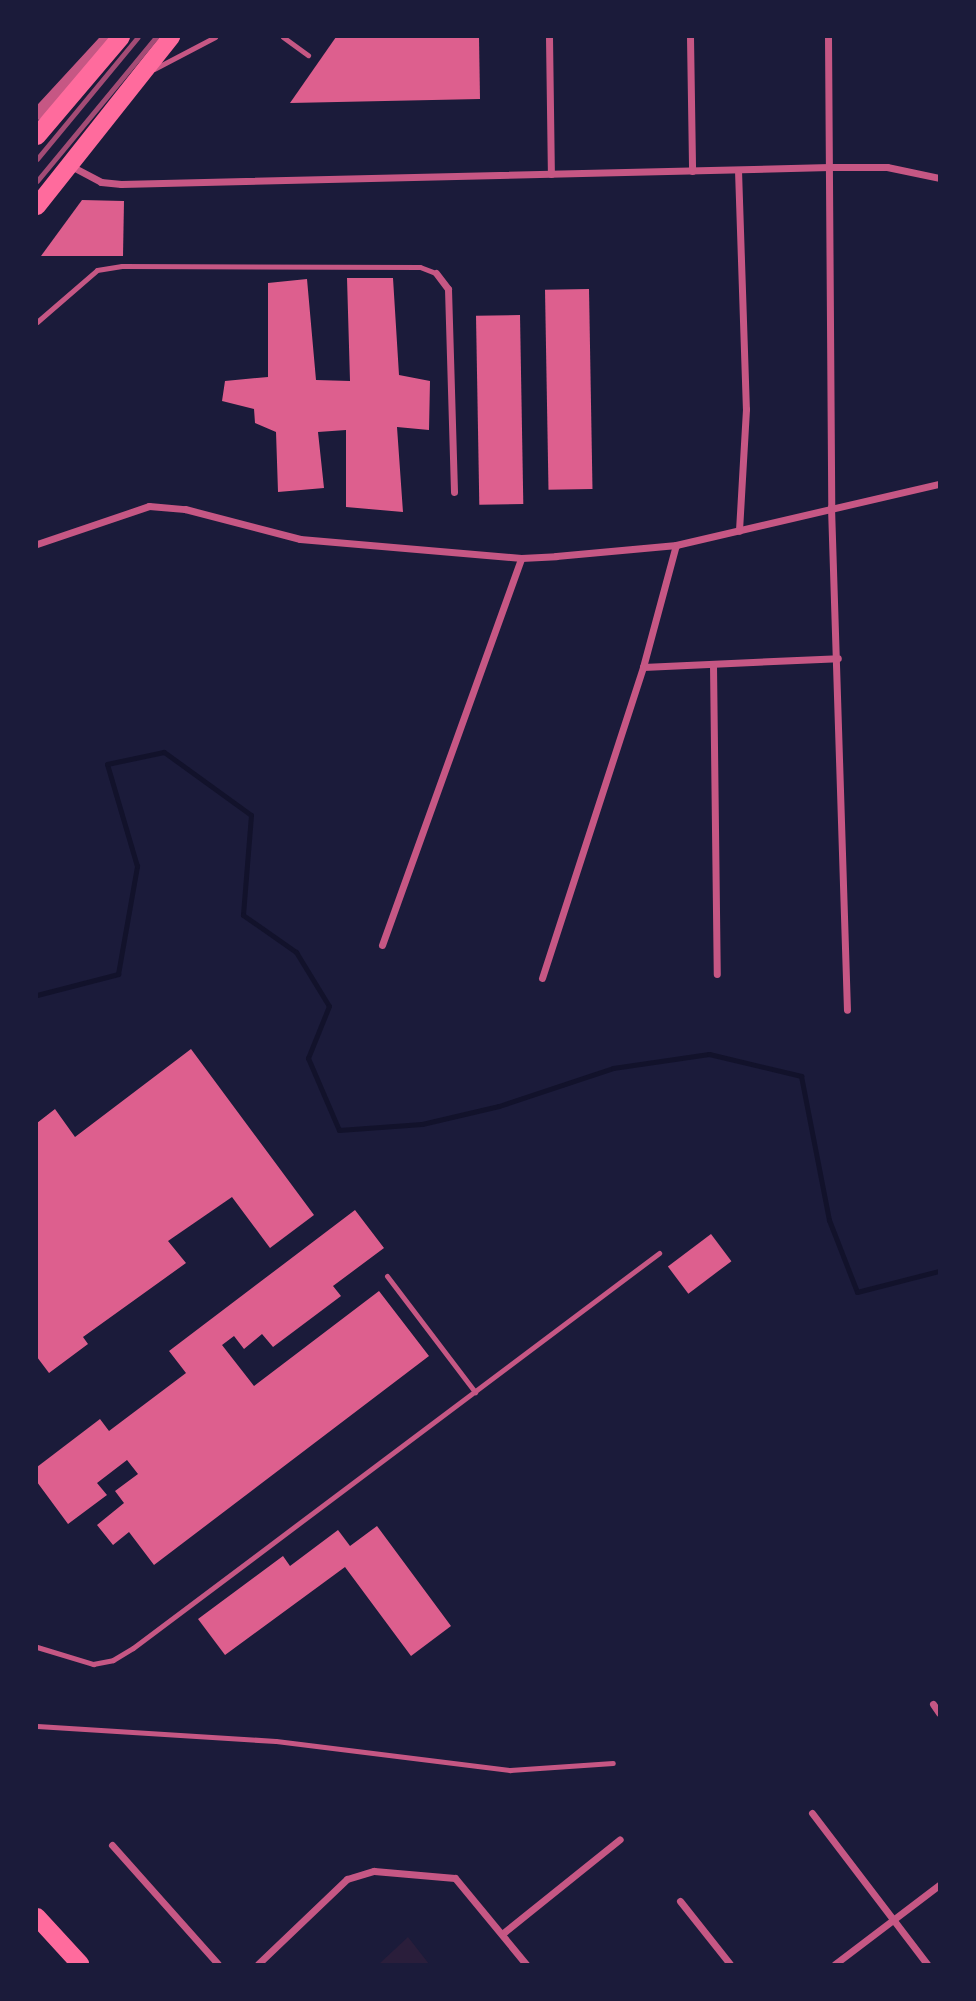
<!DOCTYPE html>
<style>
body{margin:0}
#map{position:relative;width:976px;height:2001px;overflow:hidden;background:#1b1b3a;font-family:"Exo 2",sans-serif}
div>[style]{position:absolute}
.green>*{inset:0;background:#2a1e3b}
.stream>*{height:5px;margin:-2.5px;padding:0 2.5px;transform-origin:2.5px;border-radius:2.5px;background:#12122b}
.building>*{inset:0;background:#dd5f8e;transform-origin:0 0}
.service>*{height:5px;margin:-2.5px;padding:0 2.5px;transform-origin:2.5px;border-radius:2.5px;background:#c65784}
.minor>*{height:7px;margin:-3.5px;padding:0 3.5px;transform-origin:3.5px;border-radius:3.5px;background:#c65784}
.tertiary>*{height:12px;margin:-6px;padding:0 6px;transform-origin:6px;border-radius:6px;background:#c65784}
.primary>*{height:18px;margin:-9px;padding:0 9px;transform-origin:9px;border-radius:9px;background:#ff6b9d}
.rail>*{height:5px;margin:-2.5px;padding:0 2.5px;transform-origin:2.5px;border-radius:2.5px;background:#a44b75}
span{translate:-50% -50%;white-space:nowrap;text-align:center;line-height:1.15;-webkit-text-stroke:7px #1b1b3a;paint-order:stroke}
.frame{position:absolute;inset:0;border:38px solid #1b1b3a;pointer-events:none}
</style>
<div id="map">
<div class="green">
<div style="clip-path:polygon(408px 1937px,429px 1964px,379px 1964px)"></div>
</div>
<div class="stream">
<div style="left:37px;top:995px;width:84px;rotate:-14.5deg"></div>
<div style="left:118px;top:974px;width:110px;rotate:-80deg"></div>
<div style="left:137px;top:866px;width:106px;rotate:-106.4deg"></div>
<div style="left:107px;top:764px;width:58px;rotate:-11.9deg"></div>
<div style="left:164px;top:752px;width:107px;rotate:35.9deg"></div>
<div style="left:251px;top:815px;width:100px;rotate:94.6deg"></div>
<div style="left:243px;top:915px;width:65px;rotate:34.9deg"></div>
<div style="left:296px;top:952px;width:63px;rotate:58.6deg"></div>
<div style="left:329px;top:1006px;width:56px;rotate:112deg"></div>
<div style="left:308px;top:1058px;width:78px;rotate:66.7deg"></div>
<div style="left:339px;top:1130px;width:83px;rotate:-4.1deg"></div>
<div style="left:422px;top:1124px;width:79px;rotate:-13.2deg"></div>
<div style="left:499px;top:1106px;width:120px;rotate:-18.4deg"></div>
<div style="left:613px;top:1068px;width:97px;rotate:-8.3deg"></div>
<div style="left:709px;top:1054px;width:95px;rotate:13.4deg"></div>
<div style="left:801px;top:1076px;width:147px;rotate:79deg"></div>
<div style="left:829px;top:1220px;width:77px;rotate:68.7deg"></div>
<div style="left:857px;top:1292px;width:85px;rotate:-14.4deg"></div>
</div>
<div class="building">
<div style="clip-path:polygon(336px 37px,479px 37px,480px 99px,290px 103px)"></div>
<div style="clip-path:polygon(82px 200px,124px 201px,123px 256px,41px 256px)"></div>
<div style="clip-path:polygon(347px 278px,393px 278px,399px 375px,430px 381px,429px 430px,397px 427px,403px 512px,346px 507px,346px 430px,318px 432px,324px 488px,278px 492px,276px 432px,255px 423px,254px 409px,222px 401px,225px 381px,268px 377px,268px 283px,307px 279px,316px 380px,350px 381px)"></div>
<div style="left:589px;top:289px;width:200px;height:44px;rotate:89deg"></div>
<div style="left:520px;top:315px;width:189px;height:44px;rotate:89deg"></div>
<div style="clip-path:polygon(191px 1049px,314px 1215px,270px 1248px,232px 1197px,168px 1241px,186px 1263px,83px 1337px,88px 1344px,49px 1373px,37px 1357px,37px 1123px,55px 1109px,75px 1137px)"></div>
<div style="clip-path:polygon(355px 1210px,384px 1248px,333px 1286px,341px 1296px,273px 1347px,262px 1334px,244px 1349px,234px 1336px,222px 1345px,254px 1386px,379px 1291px,429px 1356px,154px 1565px,129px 1532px,113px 1545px,97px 1525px,124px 1503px,115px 1491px,138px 1474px,127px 1460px,97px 1483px,107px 1495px,68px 1524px,37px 1482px,37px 1467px,100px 1419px,109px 1431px,186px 1373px,169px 1351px)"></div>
<div style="left:711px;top:1234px;width:34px;height:54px;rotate:53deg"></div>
<div style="clip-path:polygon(377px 1526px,451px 1626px,411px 1656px,345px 1567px,225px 1655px,198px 1619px,283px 1556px,290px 1566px,338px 1530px,350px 1546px)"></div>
</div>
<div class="service">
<div style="left:283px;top:37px;width:31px;rotate:36deg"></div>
<div style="left:154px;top:69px;width:69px;rotate:-27.7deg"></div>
<div style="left:37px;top:322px;width:79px;rotate:-40.9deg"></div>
<div style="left:97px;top:270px;width:25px;rotate:-9deg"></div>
<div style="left:122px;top:266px;width:298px;rotate:0.2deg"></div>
<div style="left:420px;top:267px;width:17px;rotate:21deg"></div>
<div style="left:387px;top:1276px;width:146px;rotate:52.8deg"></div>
<div style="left:37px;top:1647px;width:59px;rotate:16.9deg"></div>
<div style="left:93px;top:1664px;width:20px;rotate:-11deg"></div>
<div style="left:113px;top:1660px;width:23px;rotate:-31deg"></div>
<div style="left:133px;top:1648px;width:658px;rotate:-36.9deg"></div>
<div style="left:37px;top:1726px;width:239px;rotate:3.6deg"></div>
<div style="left:276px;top:1741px;width:236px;rotate:7.1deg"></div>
<div style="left:510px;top:1770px;width:103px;rotate:-3.9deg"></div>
</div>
<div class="minor">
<div style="left:549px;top:37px;width:137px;rotate:89.2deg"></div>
<div style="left:690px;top:37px;width:134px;rotate:89.1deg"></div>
<div style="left:828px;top:37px;width:470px;rotate:89.6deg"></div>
<div style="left:831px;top:507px;width:503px;rotate:88.18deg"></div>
<div style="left:71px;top:166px;width:34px;rotate:28deg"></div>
<div style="left:101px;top:182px;width:20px;rotate:6deg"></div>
<div style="left:121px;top:184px;width:709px;rotate:-1.37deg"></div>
<div style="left:830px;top:167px;width:57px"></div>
<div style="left:887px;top:167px;width:53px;rotate:11.9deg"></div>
<div style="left:738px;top:170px;width:239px;rotate:88.1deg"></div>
<div style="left:746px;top:409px;width:122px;rotate:93.3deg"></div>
<div style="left:436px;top:273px;width:20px;rotate:53deg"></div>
<div style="left:448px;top:289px;width:203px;rotate:88.3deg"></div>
<div style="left:37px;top:544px;width:118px;rotate:-18.7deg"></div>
<div style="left:149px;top:506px;width:36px;rotate:5deg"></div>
<div style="left:185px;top:509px;width:119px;rotate:14.6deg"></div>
<div style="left:300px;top:539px;width:222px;rotate:4.9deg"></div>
<div style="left:521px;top:558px;width:35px;rotate:-3deg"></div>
<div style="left:556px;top:556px;width:121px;rotate:-5.2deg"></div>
<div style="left:676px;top:545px;width:270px;rotate:-13.1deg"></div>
<div style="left:713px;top:665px;width:309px;rotate:89.3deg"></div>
<div style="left:643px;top:667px;width:195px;rotate:-2.6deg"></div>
<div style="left:382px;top:945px;width:411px;rotate:-70.2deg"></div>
<div style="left:542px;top:978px;width:327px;rotate:-72deg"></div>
<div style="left:643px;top:667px;width:126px;rotate:-74.9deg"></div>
<div style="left:933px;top:1704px;width:11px;rotate:56deg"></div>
<div style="left:812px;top:1813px;width:190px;rotate:52.7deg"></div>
<div style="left:112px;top:1845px;width:159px;rotate:48.3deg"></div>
<div style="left:680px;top:1901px;width:80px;rotate:51.6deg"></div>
<div style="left:502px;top:1934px;width:151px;rotate:-38.8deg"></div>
<div style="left:258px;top:1964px;width:123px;rotate:-43.7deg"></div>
<div style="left:347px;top:1879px;width:28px;rotate:-17deg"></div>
<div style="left:374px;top:1871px;width:81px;rotate:4.9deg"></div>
<div style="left:455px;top:1878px;width:112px;rotate:50.5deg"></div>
<div style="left:835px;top:1964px;width:131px;rotate:-37.2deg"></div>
</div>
<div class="tertiary">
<div style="left:37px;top:114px;width:105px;rotate:-47.3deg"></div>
</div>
<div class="primary">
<div style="left:37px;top:136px;width:130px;rotate:-49.7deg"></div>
<div style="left:37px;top:206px;width:216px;rotate:-51.6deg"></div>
<div style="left:37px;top:1917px;width:64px;rotate:47.5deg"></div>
</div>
<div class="rail">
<div style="left:37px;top:159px;width:158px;rotate:-50.4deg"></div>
<div style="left:37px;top:181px;width:187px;rotate:-50.4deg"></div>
</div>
<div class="frame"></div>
</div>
